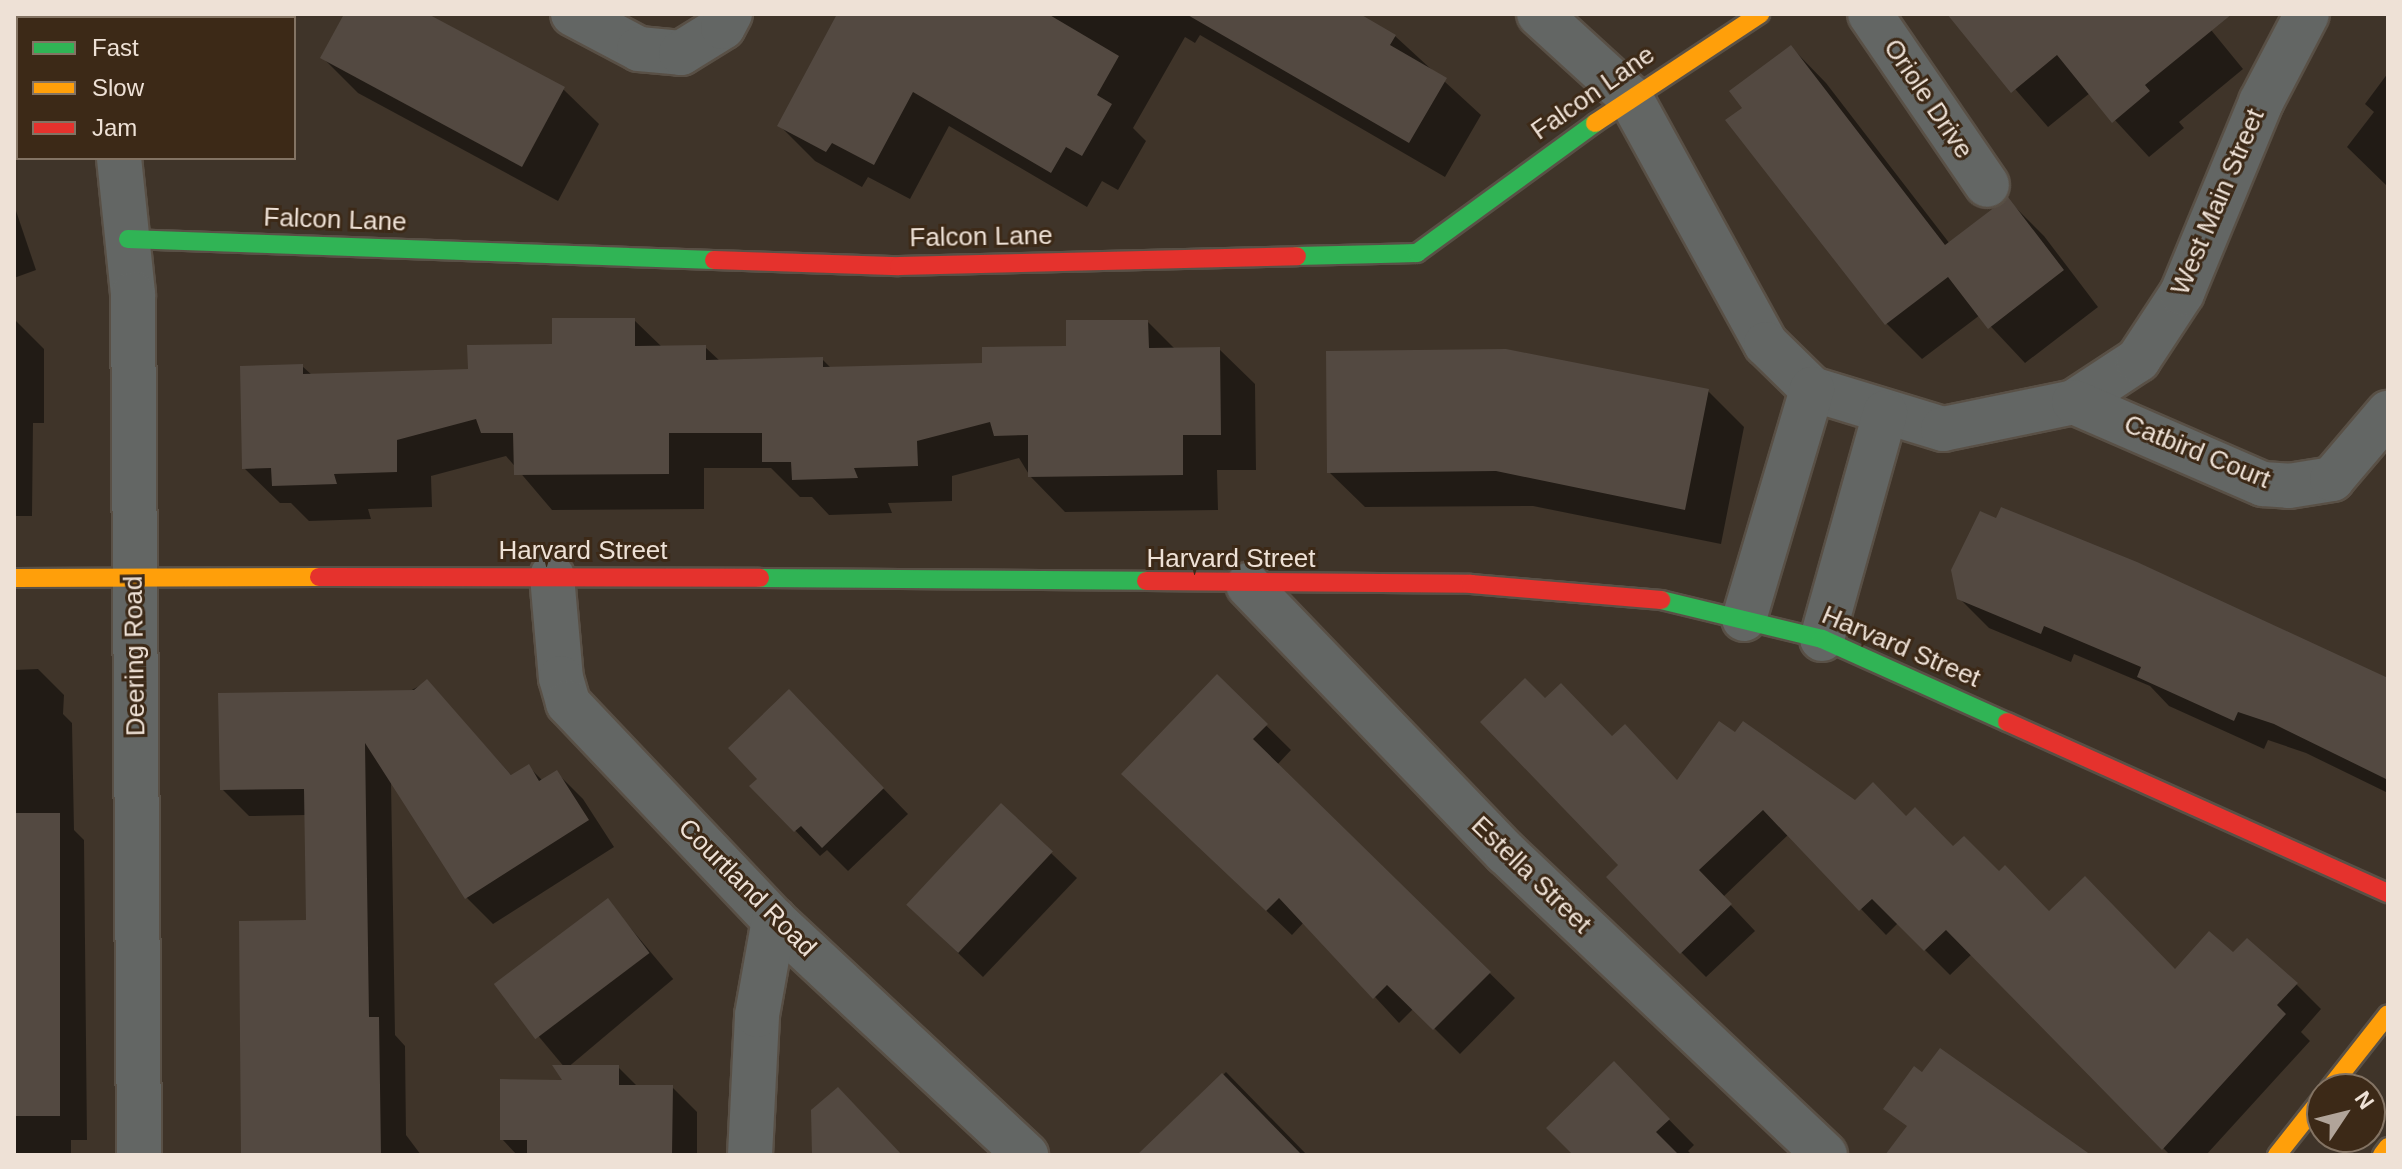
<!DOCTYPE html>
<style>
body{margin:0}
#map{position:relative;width:2402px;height:1169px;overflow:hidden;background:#3f3429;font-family:Arial,sans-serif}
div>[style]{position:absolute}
.shadow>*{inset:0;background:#0007;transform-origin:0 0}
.building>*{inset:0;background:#534941;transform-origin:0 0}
.roads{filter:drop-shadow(2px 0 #595046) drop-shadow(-2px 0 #595046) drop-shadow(0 2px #595046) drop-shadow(0 -2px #595046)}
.street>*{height:44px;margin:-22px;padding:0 22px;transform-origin:22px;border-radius:22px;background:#636664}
.fast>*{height:18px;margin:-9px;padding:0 9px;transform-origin:9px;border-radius:9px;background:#30b455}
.slow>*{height:18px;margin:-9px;padding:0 9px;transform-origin:9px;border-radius:9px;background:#ff9f0a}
.jam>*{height:18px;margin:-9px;padding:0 9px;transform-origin:9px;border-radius:9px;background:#e5322d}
span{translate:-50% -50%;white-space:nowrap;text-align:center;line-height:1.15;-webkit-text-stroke:6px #3c2917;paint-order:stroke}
.street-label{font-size:26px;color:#eee1d6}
.frame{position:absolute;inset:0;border:16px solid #eee1d6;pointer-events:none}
.legend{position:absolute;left:16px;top:16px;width:280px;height:144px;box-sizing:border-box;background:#3c2917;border:2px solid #837363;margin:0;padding:10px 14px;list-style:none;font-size:24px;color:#eee1d6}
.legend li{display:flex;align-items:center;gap:16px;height:40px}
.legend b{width:40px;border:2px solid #837363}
.north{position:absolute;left:2306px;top:1073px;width:80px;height:80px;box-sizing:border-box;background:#3c2917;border:2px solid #837363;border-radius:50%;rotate:55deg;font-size:22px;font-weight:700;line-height:32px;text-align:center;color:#eee1d6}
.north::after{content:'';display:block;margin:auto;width:28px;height:36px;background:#b1a499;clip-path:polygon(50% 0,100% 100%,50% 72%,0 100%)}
</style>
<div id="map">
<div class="shadow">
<div style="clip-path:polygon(346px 14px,424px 14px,563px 89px,599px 124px,558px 201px,358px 93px,323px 58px)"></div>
<div style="clip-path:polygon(840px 14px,1358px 14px,1395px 36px,1481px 115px,1445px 177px,1200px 35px,1195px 43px,1185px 37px,1133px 128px,1146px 141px,1118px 190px,1102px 181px,1087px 207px,949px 126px,910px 199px,868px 177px,862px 187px,815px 161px,780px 126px)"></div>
<div style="clip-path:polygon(1950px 14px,2198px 14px,2243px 69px,2179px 122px,2184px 128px,2149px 157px,2090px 93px,2048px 127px)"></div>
<div style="clip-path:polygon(1791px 47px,1826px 83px,1950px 244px,2008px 200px,2044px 236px,2098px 307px,2025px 363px,1980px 315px,1922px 359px,1887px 324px,1728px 121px,1745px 108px)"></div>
<div style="clip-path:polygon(2388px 73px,2388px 187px,2347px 147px,2374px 112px,2365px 104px)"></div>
<div style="clip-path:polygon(14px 205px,36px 270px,14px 278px)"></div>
<div style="clip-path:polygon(14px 319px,44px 349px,44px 423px,33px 423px,32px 516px,14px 516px)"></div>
<div style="clip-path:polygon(634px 320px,662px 347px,705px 347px,721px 362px,822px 359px,832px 369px,984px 365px,1068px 348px,1148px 322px,1175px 349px,1219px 349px,1255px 384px,1256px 470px,1217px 470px,1218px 510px,1065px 512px,1030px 476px,1019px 458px,952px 476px,952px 501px,888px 503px,892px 513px,829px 515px,812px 497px,800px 497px,771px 468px,704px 468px,704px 509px,552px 510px,506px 456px,431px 476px,432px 507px,368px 509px,371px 519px,309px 521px,291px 503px,280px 503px,244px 468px,302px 366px,312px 375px,470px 371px)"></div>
<div style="clip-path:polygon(1708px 391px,1744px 427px,1721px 544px,1533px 506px,1365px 507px,1329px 472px)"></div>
<div style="clip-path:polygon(1959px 598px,2388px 681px,2388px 793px,2306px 753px,2268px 740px,2264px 749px,2169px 706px,2150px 686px,2074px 654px,2071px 662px,1989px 628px)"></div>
<div style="clip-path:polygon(38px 669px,64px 695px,63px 714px,72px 723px,74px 830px,84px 840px,87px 1140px,71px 1140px,71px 1155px,14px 1155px,14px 670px)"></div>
<div style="clip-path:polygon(1217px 677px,1291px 750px,1277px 765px,1515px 998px,1460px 1054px,1414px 1008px,1399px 1023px,1305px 921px,1292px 935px,1149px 799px)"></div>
<div style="clip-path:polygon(427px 682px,513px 777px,529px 767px,543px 781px,556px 772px,583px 799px,614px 847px,493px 924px,467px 898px,391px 780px,395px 1035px,405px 1046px,406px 1135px,421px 1155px,243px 1155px,308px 922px,306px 815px,249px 816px,222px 789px)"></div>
<div style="clip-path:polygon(1546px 701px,1678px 782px,1855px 803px,1906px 819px,1999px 874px,2049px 913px,2175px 971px,2233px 955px,2296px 984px,2321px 1009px,2301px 1032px,2310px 1041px,2206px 1155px,2170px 1155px,1973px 953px,1950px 975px,1898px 923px,1886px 935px,1789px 834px,1723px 897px,1755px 931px,1706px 977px,1681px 952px,1620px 865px)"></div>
<div style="clip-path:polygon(814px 717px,908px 814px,848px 871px,827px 850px,820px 856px,752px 786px)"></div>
<div style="clip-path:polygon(1001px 805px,1077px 878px,983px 977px,933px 929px)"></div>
<div style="left:607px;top:900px;width:103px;height:140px;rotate:50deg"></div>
<div style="clip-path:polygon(1614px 1064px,1694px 1145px,1688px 1151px,1692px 1155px,1576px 1155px)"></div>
<div style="clip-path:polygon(618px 1067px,638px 1087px,672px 1087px,697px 1112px,697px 1155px,517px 1155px,502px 1139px,566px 1082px)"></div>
<div style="clip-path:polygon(1226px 1072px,1307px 1155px,1149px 1155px,1145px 1151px)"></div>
</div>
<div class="building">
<div style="clip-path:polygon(344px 14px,428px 14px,565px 87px,522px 167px,320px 58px)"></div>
<div style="clip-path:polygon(837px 14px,1048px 14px,1119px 56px,1097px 95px,1112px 104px,1082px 156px,1066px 147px,1051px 173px,913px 92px,874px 165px,832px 143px,826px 152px,777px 126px)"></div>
<div style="clip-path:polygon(1186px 14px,1360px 14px,1396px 35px,1390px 45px,1447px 78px,1409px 143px)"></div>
<div style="clip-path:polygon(1947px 14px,2232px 14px,2145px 85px,2150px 91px,2112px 123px,2057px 55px,2011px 93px)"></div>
<div style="clip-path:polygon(1791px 45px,1945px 245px,2008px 197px,2064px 270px,1988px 329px,1948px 277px,1885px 325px,1725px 120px,1742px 108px,1729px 91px)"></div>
<div style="clip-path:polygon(552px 318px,635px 318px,635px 346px,706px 345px,706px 360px,823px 357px,823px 367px,982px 363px,982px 347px,1066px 346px,1066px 320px,1148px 320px,1149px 348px,1220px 347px,1221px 435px,1183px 435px,1183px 475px,1028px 477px,1028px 435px,994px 436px,990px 422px,917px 441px,918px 466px,854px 468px,858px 478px,792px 480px,791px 462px,762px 462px,762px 433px,669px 433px,669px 474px,514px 475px,513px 433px,481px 433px,476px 419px,397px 440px,397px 472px,334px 474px,337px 484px,272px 486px,271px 468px,242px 469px,240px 366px,303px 364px,303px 374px,468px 369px,467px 345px,552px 344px)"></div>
<div style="clip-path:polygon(1506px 349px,1709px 389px,1685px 510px,1496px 471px,1327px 473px,1326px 351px)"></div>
<div style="clip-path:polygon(2001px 507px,2137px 562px,2388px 678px,2388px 780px,2274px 724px,2238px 712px,2234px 721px,2137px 677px,2141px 667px,2044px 626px,2041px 634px,1957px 599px,1951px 570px,1980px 511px,1996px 518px)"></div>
<div style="clip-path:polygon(1217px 674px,1268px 724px,1253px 739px,1491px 972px,1433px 1030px,1387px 985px,1373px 999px,1279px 898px,1266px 911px,1121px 774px)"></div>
<div style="clip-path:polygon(1525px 678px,1545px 698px,1561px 683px,1612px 736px,1625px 724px,1677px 780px,1719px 721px,1735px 732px,1743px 721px,1855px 800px,1873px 782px,1906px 816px,1915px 807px,1953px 846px,1964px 836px,1999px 871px,2005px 865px,2049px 911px,2085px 876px,2175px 969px,2209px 931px,2233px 952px,2247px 938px,2298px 983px,2277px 1005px,2286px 1014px,2162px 1150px,1946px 930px,1924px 951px,1872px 899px,1859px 911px,1763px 810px,1699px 870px,1732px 904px,1680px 954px,1606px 877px,1618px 865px,1480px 722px)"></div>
<div style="clip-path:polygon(427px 679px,511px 775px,529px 764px,539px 781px,557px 770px,589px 820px,465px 899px,365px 743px,369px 1017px,379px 1017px,381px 1155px,241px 1155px,239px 921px,306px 920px,304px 789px,220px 790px,218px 693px,414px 690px)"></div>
<div style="clip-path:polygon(789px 689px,884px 788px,822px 848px,801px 826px,794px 832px,749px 786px,757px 779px,728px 748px)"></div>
<div style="left:1001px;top:803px;width:71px;height:139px;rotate:43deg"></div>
<div style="left:14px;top:813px;width:46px;height:303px"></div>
<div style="left:608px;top:898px;width:69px;height:143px;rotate:53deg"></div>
<div style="clip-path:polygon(1940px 1048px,2091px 1155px,1885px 1155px,1907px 1126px,1883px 1109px,1914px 1066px,1922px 1072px)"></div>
<div style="clip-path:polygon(1614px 1061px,1670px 1119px,1656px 1132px,1679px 1155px,1573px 1155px,1546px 1128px)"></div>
<div style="clip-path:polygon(552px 1065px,619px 1065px,619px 1085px,673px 1085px,672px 1155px,527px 1155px,527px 1140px,500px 1140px,500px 1079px,562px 1080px)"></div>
<div style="clip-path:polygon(1222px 1073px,1302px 1155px,1137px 1155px)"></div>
<div style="clip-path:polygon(838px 1087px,902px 1155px,812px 1155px,811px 1110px)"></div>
</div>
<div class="roads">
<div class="street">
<div style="left:61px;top:14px;width:4px;rotate:63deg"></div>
<div style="left:573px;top:14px;width:75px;rotate:27.9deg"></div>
<div style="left:639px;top:49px;width:42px;rotate:5.4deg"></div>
<div style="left:681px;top:53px;width:49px;rotate:-31.8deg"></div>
<div style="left:723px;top:27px;width:15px;rotate:-62deg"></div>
<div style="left:1539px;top:14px;width:123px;rotate:42.4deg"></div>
<div style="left:1630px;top:97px;width:282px;rotate:61.2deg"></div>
<div style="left:1766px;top:344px;width:64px;rotate:44.4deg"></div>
<div style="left:1812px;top:389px;width:137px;rotate:17deg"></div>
<div style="left:1943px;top:429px;width:134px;rotate:-11.6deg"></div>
<div style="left:2074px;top:402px;width:77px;rotate:-33.3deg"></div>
<div style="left:2138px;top:360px;width:80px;rotate:-56.7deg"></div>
<div style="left:2182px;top:293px;width:207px;rotate:-67.5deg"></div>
<div style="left:2261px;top:102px;width:99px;rotate:-62.4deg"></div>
<div style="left:1870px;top:14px;width:207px;rotate:55.6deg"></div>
<div style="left:119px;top:158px;width:137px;rotate:84.1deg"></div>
<div style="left:133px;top:294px;width:861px;rotate:89.6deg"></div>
<div style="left:2074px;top:402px;width:206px;rotate:23.5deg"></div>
<div style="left:2263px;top:484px;width:26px;rotate:4deg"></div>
<div style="left:2289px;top:486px;width:44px;rotate:-9.2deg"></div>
<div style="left:2332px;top:479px;width:87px;rotate:-49.7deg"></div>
<div style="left:552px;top:576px;width:102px;rotate:85deg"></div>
<div style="left:561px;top:678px;width:26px;rotate:74deg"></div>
<div style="left:568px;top:703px;width:299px;rotate:46.5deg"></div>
<div style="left:774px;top:920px;width:345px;rotate:43deg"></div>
<div style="left:1248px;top:585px;width:372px;rotate:46.1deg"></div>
<div style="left:1506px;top:853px;width:439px;rotate:43.4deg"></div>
<div style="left:1744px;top:619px;width:240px;rotate:-73.5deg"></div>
<div style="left:1822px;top:639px;width:235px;rotate:-74.4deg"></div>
<div style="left:750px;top:1155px;width:140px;rotate:-87.1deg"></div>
<div style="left:757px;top:1015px;width:97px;rotate:-79.9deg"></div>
</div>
<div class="fast">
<div style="left:128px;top:239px;width:586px;rotate:2.05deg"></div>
<div style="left:1297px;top:256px;width:120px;rotate:-1.4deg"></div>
<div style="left:1417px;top:253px;width:220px;rotate:-36.1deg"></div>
<div style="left:760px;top:578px;width:386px;rotate:0.4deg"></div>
<div style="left:1661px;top:600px;width:166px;rotate:13.6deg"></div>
<div style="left:1822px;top:639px;width:203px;rotate:24.2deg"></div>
</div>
<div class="slow">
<div style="left:1595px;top:123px;width:198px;rotate:-33.4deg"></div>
<div style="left:14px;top:578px;width:305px;rotate:-0.2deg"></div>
<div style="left:2329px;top:1089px;width:95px;rotate:-51.8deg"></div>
<div style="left:2277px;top:1155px;width:73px;rotate:-51.7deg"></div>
<div style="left:2382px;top:1155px;width:10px;rotate:-53deg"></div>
</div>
<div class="jam">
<div style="left:714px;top:260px;width:185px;rotate:1.9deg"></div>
<div style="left:899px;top:266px;width:398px;rotate:-1.4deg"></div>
<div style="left:319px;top:577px;width:441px;rotate:0.1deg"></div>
<div style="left:1146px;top:581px;width:325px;rotate:0.5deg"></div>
<div style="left:1471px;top:584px;width:191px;rotate:4.8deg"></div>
<div style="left:2007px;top:722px;width:418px;rotate:24.2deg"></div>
</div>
</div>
<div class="street-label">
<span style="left:1593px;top:93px;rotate:-35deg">Falcon Lane</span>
<span style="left:1928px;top:99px;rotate:56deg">Oriole Drive</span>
<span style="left:2218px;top:202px;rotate:-67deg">West Main Street</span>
<span style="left:335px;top:220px;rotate:2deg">Falcon Lane</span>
<span style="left:981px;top:237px;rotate:-1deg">Falcon Lane</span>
<span style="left:2197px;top:452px;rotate:22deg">Catbird Court</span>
<span style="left:583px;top:551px">Harvard Street</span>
<span style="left:1231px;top:559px">Harvard Street</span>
<span style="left:1901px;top:647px;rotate:23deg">Harvard Street</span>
<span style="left:135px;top:656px;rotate:-91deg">Deering Road</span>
<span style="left:1531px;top:875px;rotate:44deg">Estella Street</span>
<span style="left:747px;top:888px;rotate:45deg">Courtland Road</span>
</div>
<div class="frame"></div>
<ul class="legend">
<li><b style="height:10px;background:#30b455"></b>Fast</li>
<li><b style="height:10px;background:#ff9f0a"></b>Slow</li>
<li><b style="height:10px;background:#e5322d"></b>Jam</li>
</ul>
<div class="north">N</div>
</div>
